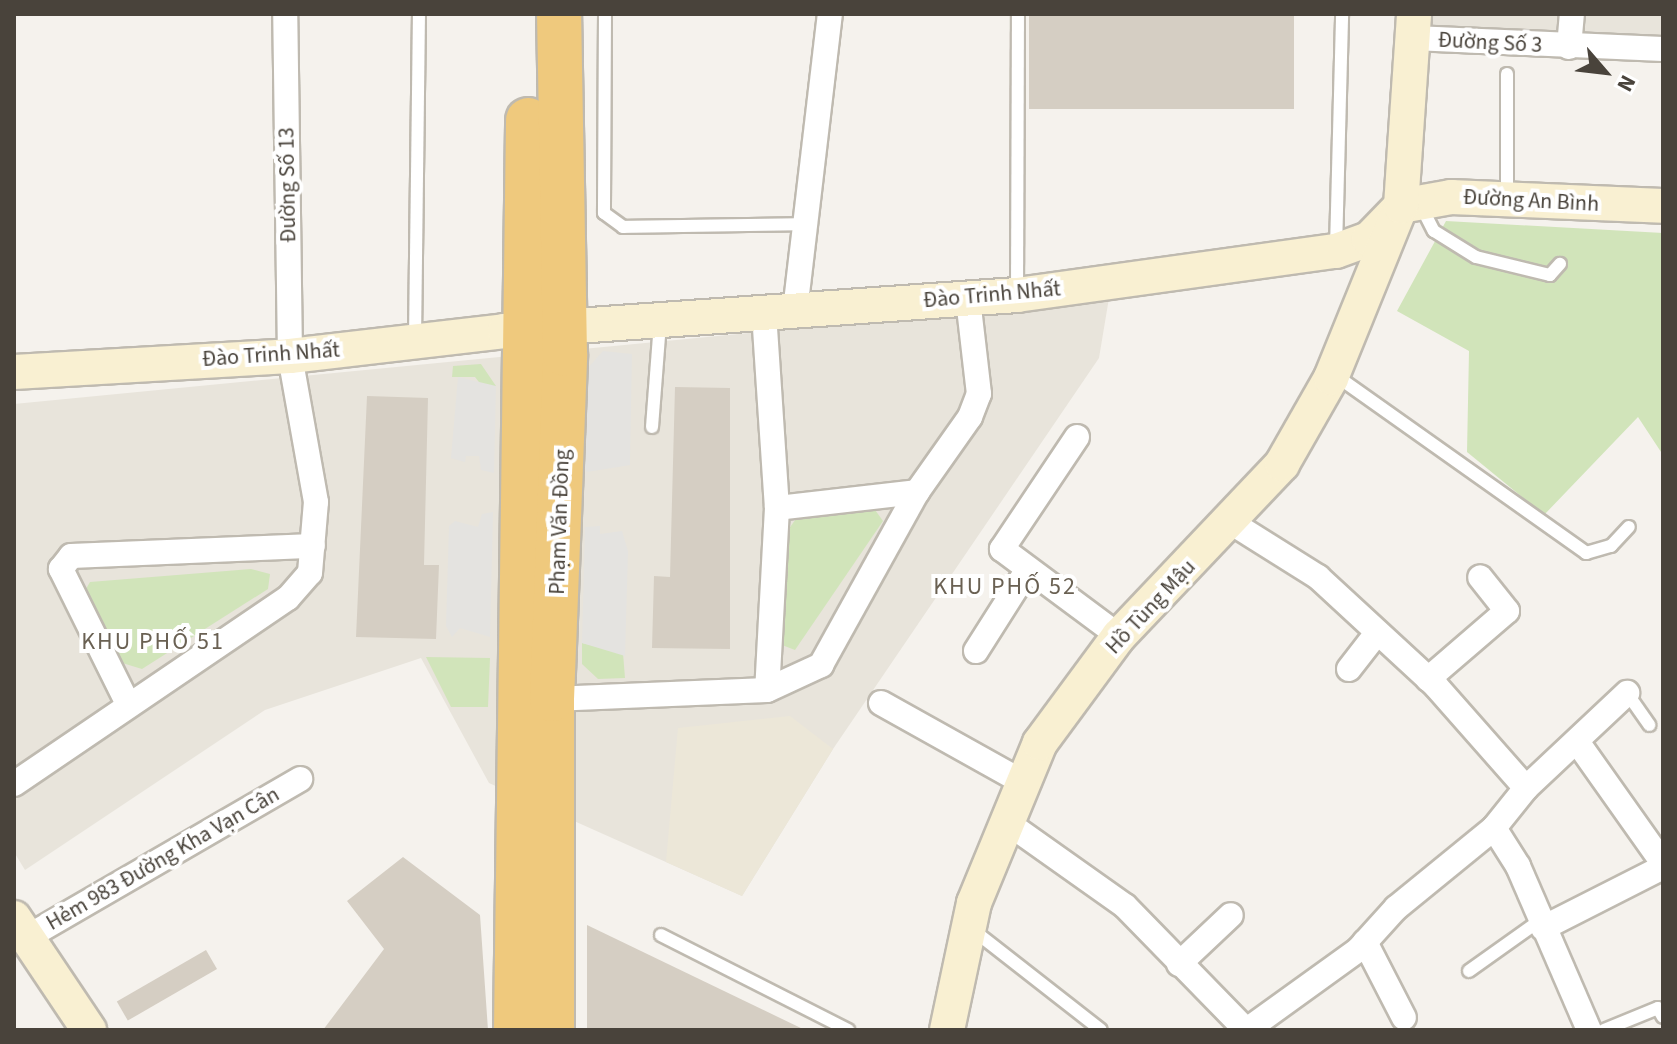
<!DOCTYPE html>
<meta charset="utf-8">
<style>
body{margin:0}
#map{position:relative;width:1677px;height:1044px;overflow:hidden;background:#f5f2ed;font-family:"Source Sans 3",sans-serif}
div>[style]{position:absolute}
.residential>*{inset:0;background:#e8e4db}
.education>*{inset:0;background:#ece7d8}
.green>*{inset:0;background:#d1e4ba}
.parking>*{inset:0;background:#e4e3e0}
.building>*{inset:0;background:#d5cec3;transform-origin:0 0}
.roads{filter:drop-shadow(2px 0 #bfbab0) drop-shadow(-2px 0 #bfbab0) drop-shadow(0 2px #bfbab0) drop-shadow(0 -2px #bfbab0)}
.lane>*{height:12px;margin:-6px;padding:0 6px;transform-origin:6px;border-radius:6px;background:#fff}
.street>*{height:24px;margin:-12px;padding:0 12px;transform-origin:12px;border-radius:12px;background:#fff}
.secondary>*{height:34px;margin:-17px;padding:0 17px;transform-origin:17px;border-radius:17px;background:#f9f0d2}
.highway>*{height:44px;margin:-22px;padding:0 22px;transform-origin:22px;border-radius:22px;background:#efc97d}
span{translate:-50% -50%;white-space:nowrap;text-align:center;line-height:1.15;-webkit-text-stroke:8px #fff;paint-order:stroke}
.street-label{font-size:22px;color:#49433b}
.neighbourhood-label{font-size:24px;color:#6a6153;letter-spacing:2px}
.frame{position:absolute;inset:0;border:16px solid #49433b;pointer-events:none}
.north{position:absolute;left:1565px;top:32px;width:80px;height:80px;-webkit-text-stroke:6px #fff;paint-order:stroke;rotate:118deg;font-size:22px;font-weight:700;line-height:32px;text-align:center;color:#49433b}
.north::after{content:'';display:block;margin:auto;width:28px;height:36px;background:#49433b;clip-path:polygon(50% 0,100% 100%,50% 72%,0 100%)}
</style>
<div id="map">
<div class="residential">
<div style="clip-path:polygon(1427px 14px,1663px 14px,1663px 60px,1426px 53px)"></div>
<div style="clip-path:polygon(1109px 298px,1099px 358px,833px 749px,742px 896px,489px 783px,421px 658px,265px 710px,25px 870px,14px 852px,14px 404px)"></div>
</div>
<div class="education">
<div style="clip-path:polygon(790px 716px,833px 749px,742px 896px,666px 862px,678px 728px)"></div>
</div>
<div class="green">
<div style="clip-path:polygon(1446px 221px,1663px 233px,1663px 455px,1638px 417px,1544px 515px,1467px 452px,1469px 351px,1397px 311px)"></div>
<div style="clip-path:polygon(481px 364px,496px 386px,482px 386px,475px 377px,452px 377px,453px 366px)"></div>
<div style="clip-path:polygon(873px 507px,883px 521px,795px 650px,782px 645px,788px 530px,798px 516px)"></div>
<div style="clip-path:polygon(251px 569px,270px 574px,268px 589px,142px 669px,119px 662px,83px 594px,90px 582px)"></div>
<div style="clip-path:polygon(582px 643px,623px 653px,625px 678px,598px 679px,582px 664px)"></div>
<div style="clip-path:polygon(426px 657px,490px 658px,488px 707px,451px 707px)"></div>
</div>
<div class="parking">
<div style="clip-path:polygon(603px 351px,632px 354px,630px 465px,587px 472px,582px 464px,587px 369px)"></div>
<div style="clip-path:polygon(458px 377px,496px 386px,494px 473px,481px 470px,479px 456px,466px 456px,465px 462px,451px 458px)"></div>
<div style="clip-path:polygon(493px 512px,490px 637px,460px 628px,452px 637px,446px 626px,449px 526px,455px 521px,478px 527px,482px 514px)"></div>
<div style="clip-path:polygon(600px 526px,600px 534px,622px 531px,628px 551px,625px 656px,582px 643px,585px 527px)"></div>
</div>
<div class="building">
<div style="left:1029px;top:14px;width:265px;height:95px"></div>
<div style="clip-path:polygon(675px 387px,730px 388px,730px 649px,652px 648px,654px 576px,670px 577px)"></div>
<div style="clip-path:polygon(367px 396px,428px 398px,424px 565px,439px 565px,436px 639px,356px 637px)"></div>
<div style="clip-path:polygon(403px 857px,480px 915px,488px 1030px,323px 1030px,384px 949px,347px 901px)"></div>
<div style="clip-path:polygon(587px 925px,805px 1030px,587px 1030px)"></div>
<div style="left:206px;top:950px;width:22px;height:103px;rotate:60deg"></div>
</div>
<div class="roads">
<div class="lane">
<div style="left:605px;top:14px;width:199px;rotate:90.3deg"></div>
<div style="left:604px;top:213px;width:24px;rotate:36deg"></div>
<div style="left:623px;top:227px;width:185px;rotate:-0.9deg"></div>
<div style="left:1507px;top:74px;width:122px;rotate:90deg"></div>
<div style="left:1421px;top:206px;width:28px;rotate:63deg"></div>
<div style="left:1434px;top:231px;width:49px;rotate:31.8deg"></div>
<div style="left:1476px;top:257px;width:76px;rotate:13.7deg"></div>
<div style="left:1550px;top:275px;width:15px;rotate:-48deg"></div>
<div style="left:1336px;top:248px;width:234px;rotate:-88.5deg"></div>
<div style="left:1017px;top:292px;width:278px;rotate:-89.8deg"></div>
<div style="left:415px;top:339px;width:325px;rotate:-89.3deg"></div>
<div style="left:1335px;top:375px;width:308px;rotate:35.3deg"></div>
<div style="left:1586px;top:553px;width:26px;rotate:-16deg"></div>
<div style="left:1611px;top:546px;width:26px;rotate:-47deg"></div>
<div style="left:652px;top:427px;width:103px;rotate:-85.6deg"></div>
<div style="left:1627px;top:693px;width:39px;rotate:55deg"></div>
<div style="left:973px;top:930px;width:162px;rotate:38deg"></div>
<div style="left:661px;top:935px;width:210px;rotate:26.9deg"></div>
<div style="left:1469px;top:971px;width:86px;rotate:-35.5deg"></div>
<div style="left:1604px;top:1030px;width:58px;rotate:-22.2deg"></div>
<div style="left:1658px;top:1008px;width:10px;rotate:61deg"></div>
</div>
<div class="street">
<div style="left:1413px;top:38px;width:250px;rotate:2.5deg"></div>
<div style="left:1569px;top:47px;width:33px;rotate:-85deg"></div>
<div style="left:795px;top:311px;width:299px;rotate:-83.3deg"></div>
<div style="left:764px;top:313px;width:195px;rotate:86.2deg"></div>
<div style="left:777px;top:508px;width:182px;rotate:93.1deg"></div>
<div style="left:1077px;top:437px;width:135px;rotate:123.8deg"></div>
<div style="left:1002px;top:549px;width:146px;rotate:36.6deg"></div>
<div style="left:777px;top:508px;width:141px;rotate:-6.5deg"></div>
<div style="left:1232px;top:523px;width:102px;rotate:32.1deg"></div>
<div style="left:1318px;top:577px;width:161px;rotate:42.7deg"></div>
<div style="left:1436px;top:686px;width:136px;rotate:48.6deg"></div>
<div style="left:1526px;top:788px;width:51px;rotate:128.7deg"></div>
<div style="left:1494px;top:828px;width:45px;rotate:57.7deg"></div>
<div style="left:1518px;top:866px;width:179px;rotate:66.6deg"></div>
<div style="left:976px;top:651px;width:97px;rotate:-57.6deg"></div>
<div style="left:1349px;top:669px;width:46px;rotate:-52.1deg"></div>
<div style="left:1428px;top:679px;width:104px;rotate:-40.7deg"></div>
<div style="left:1507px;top:611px;width:43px;rotate:-128.5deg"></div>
<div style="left:552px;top:699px;width:215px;rotate:-2.4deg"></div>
<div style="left:767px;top:690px;width:60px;rotate:-24.8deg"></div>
<div style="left:821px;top:665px;width:198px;rotate:-61deg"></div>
<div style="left:917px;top:492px;width:92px;rotate:-54.8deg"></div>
<div style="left:970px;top:417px;width:25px;rotate:-69deg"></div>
<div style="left:979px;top:394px;width:96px;rotate:-96.6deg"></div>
<div style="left:881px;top:703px;width:158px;rotate:29.2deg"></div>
<div style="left:128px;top:704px;width:151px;rotate:-116.4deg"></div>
<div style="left:61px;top:569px;width:16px;rotate:-52deg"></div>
<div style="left:71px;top:556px;width:242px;rotate:-2.4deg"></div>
<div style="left:1578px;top:743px;width:147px;rotate:54.7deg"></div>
<div style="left:14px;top:784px;width:331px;rotate:-34.2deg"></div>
<div style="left:288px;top:598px;width:33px;rotate:-49deg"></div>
<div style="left:310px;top:573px;width:71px;rotate:-85.2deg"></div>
<div style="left:316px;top:502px;width:148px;rotate:-100.1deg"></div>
<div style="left:290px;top:356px;width:342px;rotate:-90.8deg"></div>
<div style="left:1526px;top:788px;width:139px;rotate:-43.2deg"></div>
<div style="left:1005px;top:821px;width:147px;rotate:35.3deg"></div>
<div style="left:1125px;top:906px;width:173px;rotate:45.7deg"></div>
<div style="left:1543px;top:928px;width:135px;rotate:-26.9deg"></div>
<div style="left:26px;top:938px;width:317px;rotate:-30.1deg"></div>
<div style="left:1365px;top:942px;width:85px;rotate:62.8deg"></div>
<div style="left:1179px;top:964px;width:71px;rotate:-43.3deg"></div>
<div style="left:1247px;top:1030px;width:137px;rotate:-35.8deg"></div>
<div style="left:1358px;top:950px;width:57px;rotate:-47.9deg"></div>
<div style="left:1396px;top:908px;width:127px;rotate:-39.2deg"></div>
</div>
<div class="secondary">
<div style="left:1401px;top:206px;width:51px;rotate:-10.2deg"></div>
<div style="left:1451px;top:197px;width:212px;rotate:2.4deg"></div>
<div style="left:14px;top:372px;width:276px;rotate:-3.3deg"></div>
<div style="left:290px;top:356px;width:216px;rotate:-6.6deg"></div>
<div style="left:505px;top:331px;width:513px;rotate:-4.02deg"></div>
<div style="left:1017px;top:295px;width:322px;rotate:-7.9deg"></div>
<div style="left:1336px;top:251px;width:35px;rotate:-20deg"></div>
<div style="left:1369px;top:239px;width:46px;rotate:-45.9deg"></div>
<div style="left:14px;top:918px;width:135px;rotate:56.2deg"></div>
<div style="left:947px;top:1030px;width:130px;rotate:-78deg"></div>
<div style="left:974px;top:903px;width:173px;rotate:-67.6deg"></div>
<div style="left:1040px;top:743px;width:133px;rotate:-53.6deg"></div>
<div style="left:1119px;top:636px;width:237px;rotate:-46.5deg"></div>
<div style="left:1282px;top:464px;width:99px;rotate:-60.3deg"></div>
<div style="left:1331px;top:378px;width:186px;rotate:-67.9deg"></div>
<div style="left:1401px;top:206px;width:192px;rotate:-86.1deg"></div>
</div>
<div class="highway">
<div style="left:516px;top:1030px;width:910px;rotate:-89.24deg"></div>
<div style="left:552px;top:1030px;width:331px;rotate:-90deg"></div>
<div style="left:552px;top:699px;width:345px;rotate:-87.8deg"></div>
<div style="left:565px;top:354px;width:340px;rotate:-91deg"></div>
</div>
</div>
<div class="street-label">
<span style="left:1490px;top:43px;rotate:3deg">Đường Số 3</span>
<span style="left:288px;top:185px;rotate:-91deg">Đường Số 13</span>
<span style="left:1531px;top:201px;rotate:3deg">Đường An Bình</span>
<span style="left:992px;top:295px;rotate:-5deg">Đào Trinh Nhất</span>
<span style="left:271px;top:355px;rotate:-4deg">Đào Trinh Nhất</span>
<span style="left:560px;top:522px;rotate:-88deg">Phạm Văn Đồng</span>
<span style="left:1151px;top:607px;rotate:-47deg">Hồ Tùng Mậu</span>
<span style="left:163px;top:859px;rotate:-30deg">Hẻm 983 Đường Kha Vạn Cân</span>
</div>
<div class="neighbourhood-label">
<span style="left:1005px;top:587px">KHU PHỐ 52</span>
<span style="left:153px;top:642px">KHU PHỐ 51</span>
</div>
<div class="frame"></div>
<div class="north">N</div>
</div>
